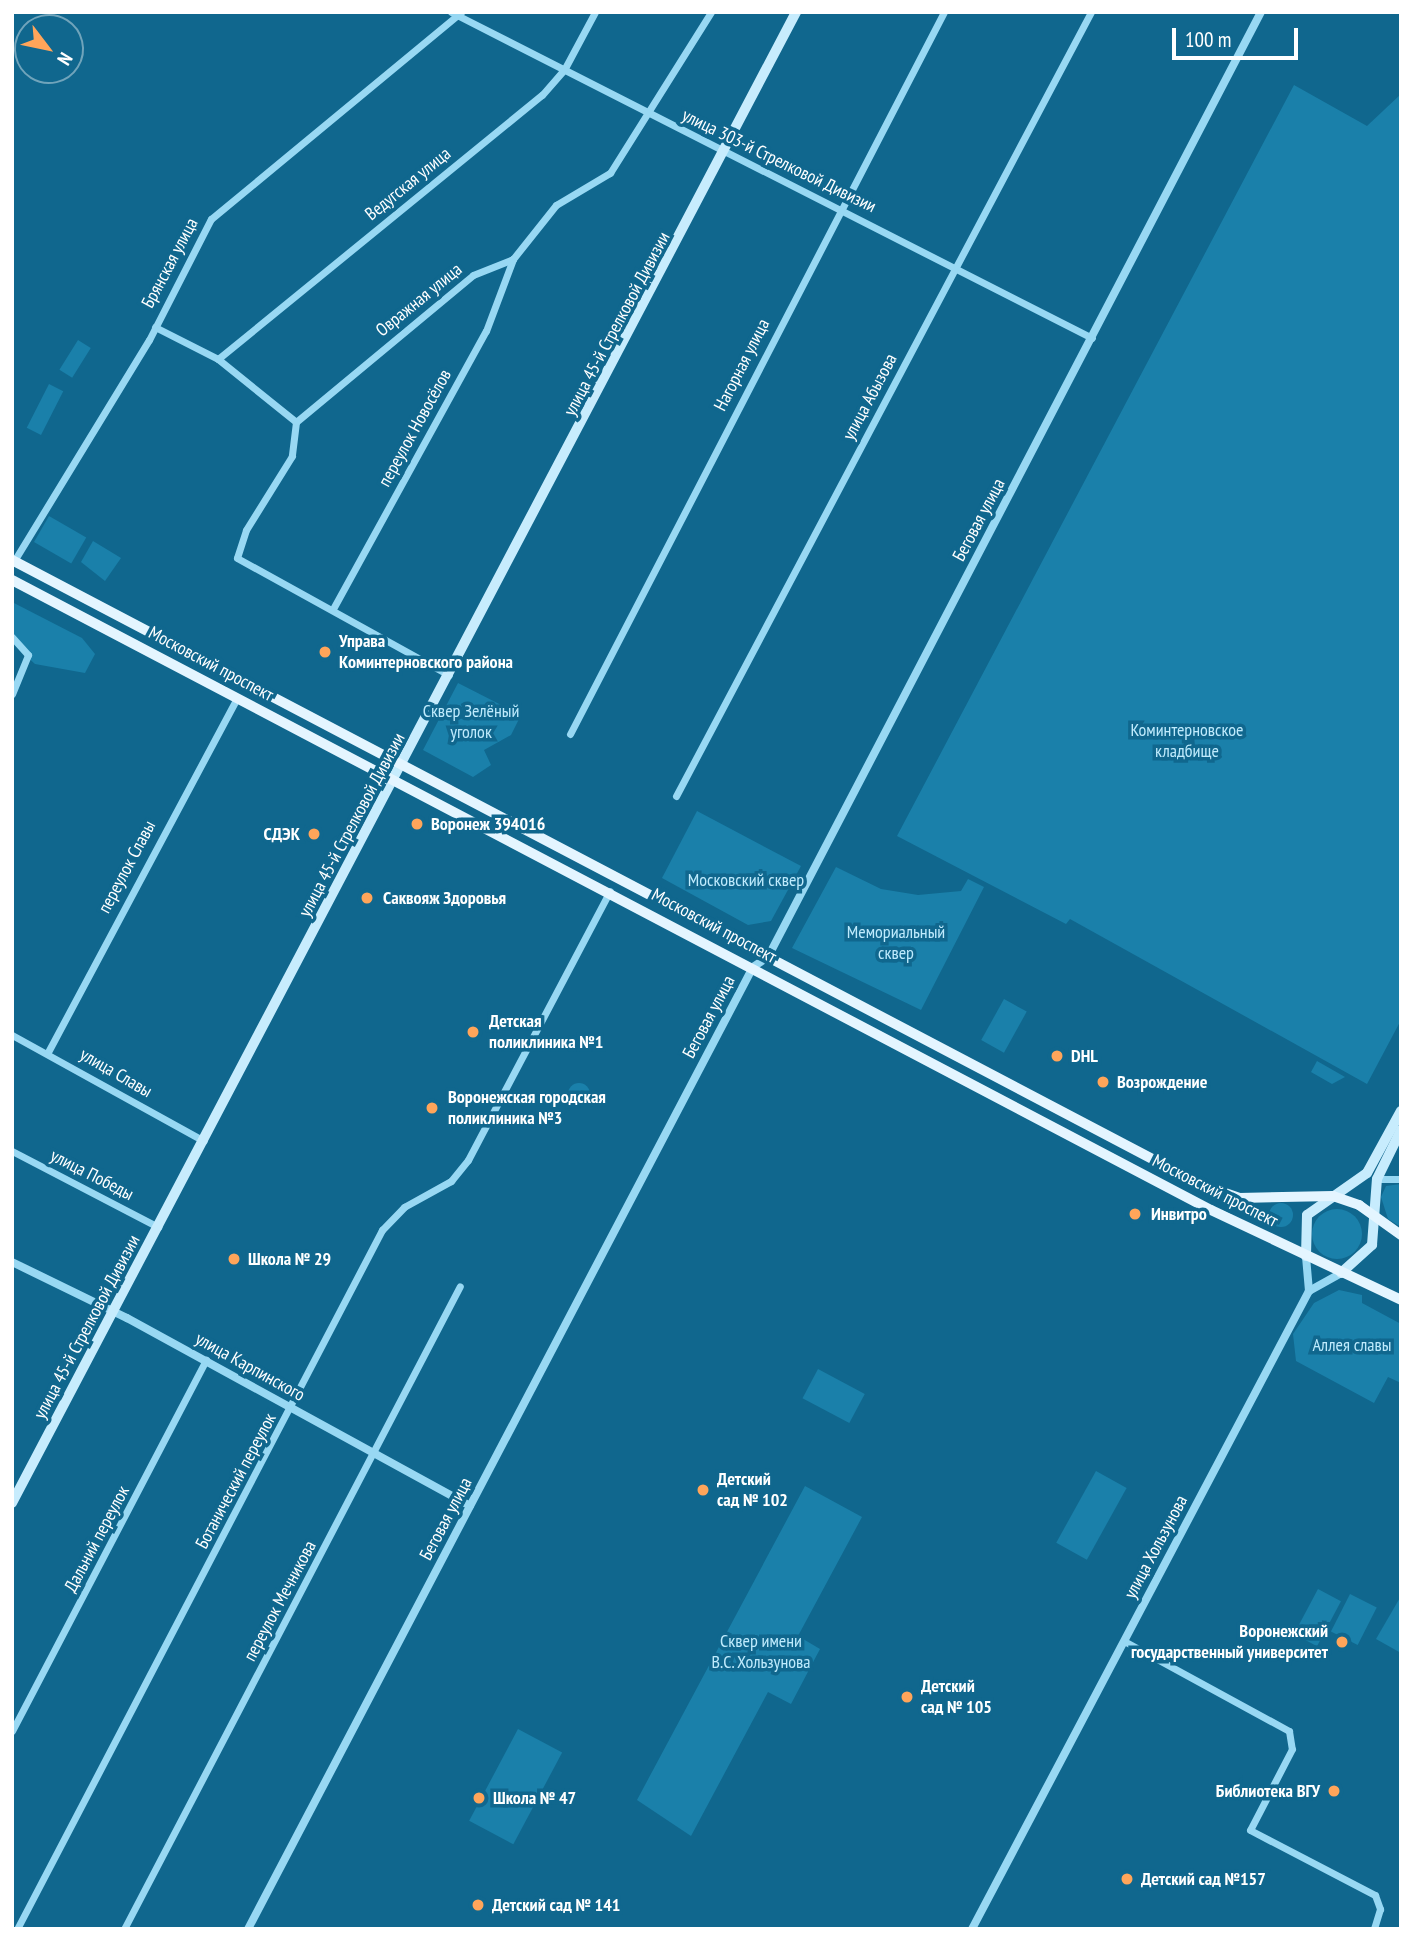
<!DOCTYPE html>
<meta charset="utf-8">
<style>
body{margin:0}
#map{position:relative;width:1413px;height:1941px;overflow:hidden;background:#10678e;font-family:"PT Sans Narrow",sans-serif}
div>[style]{position:absolute}
.green>*{inset:0;background:#1a80aa;transform-origin:0 0}
.round{border-radius:50%}
.minor>*{height:7px;margin:-3.5px;padding:0 3.5px;transform-origin:3.5px;border-radius:3.5px;background:#98d8f3}
.tertiary>*{height:8px;margin:-4px;padding:0 4px;transform-origin:4px;border-radius:4px;background:#98d8f3}
.secondary>*{height:10px;margin:-5px;padding:0 5px;transform-origin:5px;border-radius:5px;background:#c7ecfd}
.primary>*{height:10px;margin:-5px;padding:0 5px;transform-origin:5px;border-radius:5px;background:#e4f5ff}
.dots>*{width:19px;height:19px;translate:-50% -50%;box-sizing:border-box;border:4px solid #10678e;border-radius:50%}
span{translate:-50% -50%;white-space:nowrap;text-align:center;line-height:1.15;-webkit-text-stroke:7px #10678e;paint-order:stroke}
.street-label{font-size:18px;color:#fff}
.poi-label{font-size:18px;color:#fff;font-weight:700}
.left{translate:0 -50%;text-align:left}
.right{translate:-100% -50%;text-align:right}
.park-label{font-size:18px;color:#bfebfd}
.frame{position:absolute;inset:0;border:14px solid #fff;pointer-events:none}
.north{position:absolute;left:14px;top:14px;width:70px;height:70px;box-sizing:border-box;background:#10678e;border:2px solid #70a4bb;border-radius:50%;rotate:122deg;font-size:19px;font-weight:700;line-height:28px;text-align:center;color:#fff}
.north::after{content:'';display:block;margin:auto;width:24px;height:32px;background:#ffa55a;clip-path:polygon(50% 0,100% 100%,50% 72%,0 100%)}
.scale{position:absolute;left:1172px;top:28px;width:126px;height:32px;box-sizing:border-box;border:4px solid #fff;border-top:0;padding-left:9px;font-size:21px;line-height:24px;white-space:nowrap;color:#fff;-webkit-text-stroke:5px #10678e;paint-order:stroke}
</style>
<div id="map">
<div class="green">
<div style="clip-path:polygon(1294px 85px,1367px 126px,1401px 94px,1401px 1020px,1367px 1084px,1070px 919px,1066px 924px,897px 836px)"></div>
<div style="left:78px;top:340px;width:15px;height:35px;rotate:32deg"></div>
<div style="left:49px;top:384px;width:16px;height:49px;rotate:27deg"></div>
<div style="left:49px;top:516px;width:43px;height:30px;rotate:30deg"></div>
<div style="clip-path:polygon(93px 541px,121px 558px,105px 581px,81px 562px)"></div>
<div style="clip-path:polygon(12px 602px,82px 638px,95px 654px,85px 673px,35px 664px,12px 643px)"></div>
<div style="clip-path:polygon(458px 683px,521px 715px,511px 735px,484px 750px,491px 765px,473px 777px,423px 750px)"></div>
<div style="clip-path:polygon(697px 811px,801px 866px,771px 921px,748px 925px,662px 878px)"></div>
<div style="clip-path:polygon(836px 867px,881px 889px,918px 895px,961px 891px,968px 879px,984px 887px,921px 1010px,792px 948px)"></div>
<div style="left:1004px;top:999px;width:26px;height:47px;rotate:29deg"></div>
<div style="clip-path:polygon(1317px 1061px,1345px 1077px,1332px 1084px,1311px 1072px)"></div>
<div class="round" style="left:568px;top:1083px;width:22px;height:22px"></div>
<div style="clip-path:polygon(1401px 1184px,1401px 1227px,1388px 1219px,1381px 1197px,1386px 1186px)"></div>
<div class="round" style="left:1269px;top:1203px;width:24px;height:24px"></div>
<div class="round" style="left:1312px;top:1209px;width:50px;height:50px"></div>
<div style="clip-path:polygon(1339px 1290px,1362px 1295px,1362px 1303px,1401px 1324px,1401px 1383px,1388px 1377px,1374px 1403px,1296px 1361px,1293px 1334px,1314px 1303px)"></div>
<div style="left:818px;top:1369px;width:53px;height:33px;rotate:28deg"></div>
<div style="left:1096px;top:1471px;width:35px;height:82px;rotate:29deg"></div>
<div style="clip-path:polygon(805px 1486px,862px 1517px,798px 1636px,820px 1649px,791px 1704px,768px 1692px,691px 1836px,637px 1800px)"></div>
<div style="left:1318px;top:1589px;width:26px;height:51px;rotate:28deg"></div>
<div style="left:1350px;top:1594px;width:30px;height:42px;rotate:27deg"></div>
<div style="clip-path:polygon(1401px 1596px,1401px 1653px,1376px 1639px)"></div>
<div style="left:518px;top:1729px;width:50px;height:104px;rotate:28deg"></div>
</div>
<div class="minor">
<div style="left:451px;top:12px;width:719px;rotate:26.96deg"></div>
<div style="left:155px;top:327px;width:71px;rotate:26.9deg"></div>
<div style="left:218px;top:359px;width:100px;rotate:38.9deg"></div>
<div style="left:296px;top:422px;width:34px;rotate:97deg"></div>
<div style="left:292px;top:456px;width:87px;rotate:121.9deg"></div>
<div style="left:246px;top:530px;width:29px;rotate:108deg"></div>
<div style="left:237px;top:558px;width:242px;rotate:28.9deg"></div>
<div style="left:218px;top:359px;width:418px;rotate:-39.2deg"></div>
<div style="left:542px;top:95px;width:33px;rotate:-49deg"></div>
<div style="left:564px;top:70px;width:66px;rotate:-61.9deg"></div>
<div style="left:296px;top:422px;width:230px;rotate:-39.7deg"></div>
<div style="left:473px;top:275px;width:43px;rotate:-21.8deg"></div>
<div style="left:513px;top:259px;width:69px;rotate:-51.5deg"></div>
<div style="left:556px;top:205px;width:63px;rotate:-30.7deg"></div>
<div style="left:610px;top:173px;width:190px;rotate:-57.9deg"></div>
<div style="left:14px;top:561px;width:259px;rotate:-58.6deg"></div>
<div style="left:149px;top:340px;width:136px;rotate:-62.9deg"></div>
<div style="left:211px;top:219px;width:325px;rotate:-39.6deg"></div>
<div style="left:334px;top:607px;width:315px;rotate:-61.2deg"></div>
<div style="left:486px;top:331px;width:77px;rotate:-69.4deg"></div>
<div style="left:12px;top:637px;width:24px;rotate:48deg"></div>
<div style="left:28px;top:655px;width:42px;rotate:112.3deg"></div>
<div style="left:570px;top:734px;width:813px;rotate:-62.62deg"></div>
<div style="left:676px;top:796px;width:887px;rotate:-62.11deg"></div>
<div style="left:12px;top:1035px;width:219px;rotate:28.9deg"></div>
<div style="left:48px;top:1052px;width:401px;rotate:-61.9deg"></div>
<div style="left:12px;top:1151px;width:165px;rotate:27.5deg"></div>
<div style="left:1377px;top:1179px;width:24px"></div>
<div style="left:1124px;top:1641px;width:188px;rotate:28.6deg"></div>
<div style="left:1289px;top:1731px;width:18px;rotate:81deg"></div>
<div style="left:1292px;top:1749px;width:91px;rotate:117.4deg"></div>
<div style="left:1250px;top:1830px;width:141px;rotate:27.5deg"></div>
<div style="left:1375px;top:1895px;width:15px;rotate:70deg"></div>
<div style="left:1380px;top:1909px;width:21px;rotate:107deg"></div>
<div style="left:12px;top:1731px;width:419px;rotate:-62.4deg"></div>
<div style="left:17px;top:1929px;width:789px;rotate:-62.43deg"></div>
<div style="left:382px;top:1230px;width:32px;rotate:-46deg"></div>
<div style="left:404px;top:1207px;width:54px;rotate:-29deg"></div>
<div style="left:451px;top:1181px;width:27px;rotate:-51deg"></div>
<div style="left:468px;top:1160px;width:304px;rotate:-62.2deg"></div>
<div style="left:124px;top:1929px;width:725px;rotate:-62.41deg"></div>
</div>
<div class="tertiary">
<div style="left:12px;top:1262px;width:128px;rotate:26deg"></div>
<div style="left:127px;top:1318px;width:391px;rotate:28.7deg"></div>
<div style="left:1309px;top:1291px;width:37px;rotate:-29deg"></div>
<div style="left:248px;top:1929px;width:1086px;rotate:-62.3deg"></div>
<div style="left:753px;top:967px;width:18px;rotate:-34deg"></div>
<div style="left:768px;top:957px;width:1066px;rotate:-62.45deg"></div>
<div style="left:972px;top:1929px;width:722px;rotate:-62.16deg"></div>
<div style="left:1309px;top:1291px;width:35px;rotate:-95deg"></div>
</div>
<div class="secondary">
<div style="left:1306px;top:1256px;width:41px;rotate:-88.6deg"></div>
<div style="left:1307px;top:1215px;width:73px;rotate:-35deg"></div>
<div style="left:1367px;top:1173px;width:71px;rotate:-61.3deg"></div>
<div style="left:1341px;top:1273px;width:42px;rotate:-42.1deg"></div>
<div style="left:1372px;top:1245px;width:66px;rotate:-85.7deg"></div>
<div style="left:1377px;top:1179px;width:55px;rotate:-63.9deg"></div>
<div style="left:12px;top:1503px;width:1685px;rotate:-62.26deg"></div>
</div>
<div class="primary">
<div style="left:12px;top:560px;width:1344px;rotate:27.71deg"></div>
<div style="left:1202px;top:1185px;width:39px;rotate:19deg"></div>
<div style="left:1239px;top:1198px;width:94px;rotate:-1.2deg"></div>
<div style="left:1333px;top:1196px;width:28px;rotate:19deg"></div>
<div style="left:1359px;top:1205px;width:52px;rotate:35.5deg"></div>
<div style="left:12px;top:580px;width:1354px;rotate:27.72deg"></div>
<div style="left:1211px;top:1210px;width:210px;rotate:25.3deg"></div>
</div>
<div class="dots">
<div style="left:325px;top:652px;background:#ffa55a"></div>
<div style="left:417px;top:824px;background:#ffa55a"></div>
<div style="left:314px;top:834px;background:#ffa55a"></div>
<div style="left:367px;top:898px;background:#ffa55a"></div>
<div style="left:473px;top:1032px;background:#ffa55a"></div>
<div style="left:1057px;top:1056px;background:#ffa55a"></div>
<div style="left:1103px;top:1082px;background:#ffa55a"></div>
<div style="left:432px;top:1108px;background:#ffa55a"></div>
<div style="left:1135px;top:1214px;background:#ffa55a"></div>
<div style="left:234px;top:1259px;background:#ffa55a"></div>
<div style="left:703px;top:1490px;background:#ffa55a"></div>
<div style="left:1342px;top:1642px;background:#ffa55a"></div>
<div style="left:907px;top:1697px;background:#ffa55a"></div>
<div style="left:1334px;top:1791px;background:#ffa55a"></div>
<div style="left:479px;top:1798px;background:#ffa55a"></div>
<div style="left:1127px;top:1879px;background:#ffa55a"></div>
<div style="left:478px;top:1905px;background:#ffa55a"></div>
</div>
<div class="street-label">
<span style="left:779px;top:161px;rotate:26deg">улица 303-й Стрелковой Дивизии</span>
<span style="left:408px;top:184px;rotate:-39deg">Ведугская улица</span>
<span style="left:170px;top:263px;rotate:-62deg">Брянская улица</span>
<span style="left:419px;top:300px;rotate:-39deg">Овражная улица</span>
<span style="left:617px;top:324px;rotate:-62deg">улица 45-й Стрелковой Дивизии</span>
<span style="left:742px;top:365px;rotate:-63deg">Нагорная улица</span>
<span style="left:870px;top:397px;rotate:-62deg">улица Абызова</span>
<span style="left:415px;top:428px;rotate:-61deg">переулок Новосёлов</span>
<span style="left:979px;top:520px;rotate:-62deg">Беговая улица</span>
<span style="left:211px;top:664px;rotate:28deg">Московский проспект</span>
<span style="left:352px;top:825px;rotate:-62deg">улица 45-й Стрелковой Дивизии</span>
<span style="left:127px;top:867px;rotate:-62deg">переулок Славы</span>
<span style="left:714px;top:926px;rotate:28deg">Московский проспект</span>
<span style="left:709px;top:1017px;rotate:-62deg">Беговая улица</span>
<span style="left:116px;top:1073px;rotate:30deg">улица Славы</span>
<span style="left:92px;top:1175px;rotate:27deg">улица Победы</span>
<span style="left:1215px;top:1191px;rotate:27deg">Московский проспект</span>
<span style="left:87px;top:1327px;rotate:-62deg">улица 45-й Стрелковой Дивизии</span>
<span style="left:250px;top:1367px;rotate:29deg">улица Карпинского</span>
<span style="left:236px;top:1481px;rotate:-62deg">Ботанический переулок</span>
<span style="left:446px;top:1519px;rotate:-62deg">Беговая улица</span>
<span style="left:97px;top:1539px;rotate:-62deg">Дальний переулок</span>
<span style="left:1156px;top:1547px;rotate:-62deg">улица Хользунова</span>
<span style="left:280px;top:1601px;rotate:-62deg">переулок Мечникова</span>
</div>
<div class="poi-label">
<span class="left" style="left:339px;top:652px">Управа<br>Коминтерновского района</span>
<span class="left" style="left:431px;top:824px">Воронеж 394016</span>
<span class="right" style="left:300px;top:834px">СДЭК</span>
<span class="left" style="left:383px;top:898px">Саквояж Здоровья</span>
<span class="left" style="left:489px;top:1032px">Детская<br>поликлиника №1</span>
<span class="left" style="left:1071px;top:1056px">DHL</span>
<span class="left" style="left:1117px;top:1082px">Возрождение</span>
<span class="left" style="left:448px;top:1108px">Воронежская городская<br>поликлиника №3</span>
<span class="left" style="left:1151px;top:1214px">Инвитро</span>
<span class="left" style="left:248px;top:1259px">Школа № 29</span>
<span class="left" style="left:717px;top:1490px">Детский<br>сад № 102</span>
<span class="right" style="left:1328px;top:1642px">Воронежский<br>государственный университет</span>
<span class="left" style="left:921px;top:1697px">Детский<br>сад № 105</span>
<span class="right" style="left:1320px;top:1791px">Библиотека ВГУ</span>
<span class="left" style="left:493px;top:1798px">Школа № 47</span>
<span class="left" style="left:1141px;top:1879px">Детский сад №157</span>
<span class="left" style="left:492px;top:1905px">Детский сад № 141</span>
</div>
<div class="park-label">
<span style="left:471px;top:722px">Сквер Зелёный<br>уголок</span>
<span style="left:1187px;top:741px">Коминтерновское<br>кладбище</span>
<span style="left:746px;top:880px">Московский сквер</span>
<span style="left:896px;top:943px">Мемориальный<br>сквер</span>
<span style="left:1352px;top:1345px">Аллея славы</span>
<span style="left:761px;top:1652px">Сквер имени<br>В.С. Хользунова</span>
</div>
<div class="frame"></div>
<div class="north">N</div>
<div class="scale">100 m</div>
</div>
